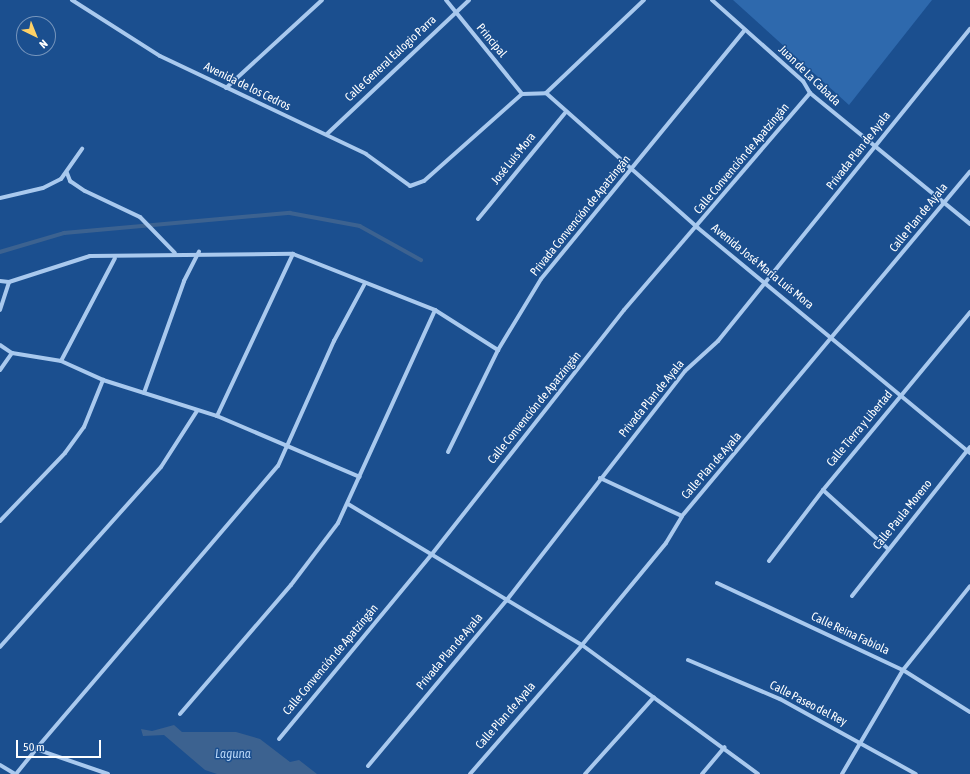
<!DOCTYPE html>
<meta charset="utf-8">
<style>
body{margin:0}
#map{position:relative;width:970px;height:774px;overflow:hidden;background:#1b4f8f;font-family:"Asap Condensed",sans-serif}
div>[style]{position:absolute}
.green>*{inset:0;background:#2e69ad}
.water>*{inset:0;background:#3c6290}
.stream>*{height:3.5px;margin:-1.75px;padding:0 1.75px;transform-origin:1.75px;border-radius:1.75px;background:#3c6290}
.minor>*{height:4px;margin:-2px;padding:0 2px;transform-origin:2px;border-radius:2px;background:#a9c9ee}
span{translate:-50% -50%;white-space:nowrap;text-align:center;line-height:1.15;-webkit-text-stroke:3px #1b4f8f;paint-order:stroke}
.street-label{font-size:12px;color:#fff}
.water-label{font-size:13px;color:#b5d3f5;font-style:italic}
.north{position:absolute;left:16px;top:16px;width:40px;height:40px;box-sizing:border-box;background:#1b4f8f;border:1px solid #7695bc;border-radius:50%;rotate:137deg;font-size:11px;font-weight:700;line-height:16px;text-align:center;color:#fff}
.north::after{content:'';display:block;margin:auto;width:14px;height:18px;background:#ffd166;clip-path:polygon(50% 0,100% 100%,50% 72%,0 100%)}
.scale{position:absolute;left:16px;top:740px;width:85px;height:18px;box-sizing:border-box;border:2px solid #fff;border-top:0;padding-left:5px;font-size:12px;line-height:14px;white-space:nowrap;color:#fff;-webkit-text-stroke:3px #1b4f8f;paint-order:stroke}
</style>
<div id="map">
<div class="green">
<div style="clip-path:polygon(733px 0,932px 0,849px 105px)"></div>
</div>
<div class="water">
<div style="clip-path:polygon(174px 725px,182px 732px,236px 732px,260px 739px,290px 762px,299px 760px,317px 774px,217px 774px,205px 770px,164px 735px,143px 736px,141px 729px,152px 731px)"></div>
</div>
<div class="stream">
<div style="left:0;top:252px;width:67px;rotate:-16.5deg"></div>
<div style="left:64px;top:233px;width:227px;rotate:-5.1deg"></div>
<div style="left:290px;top:213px;width:71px;rotate:10.5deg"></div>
<div style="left:360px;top:226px;width:70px;rotate:29.1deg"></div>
</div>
<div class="minor">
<div style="left:72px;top:0;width:104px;rotate:32.5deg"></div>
<div style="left:160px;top:56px;width:228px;rotate:25.4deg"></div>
<div style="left:366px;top:154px;width:54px;rotate:36deg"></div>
<div style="left:410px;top:186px;width:15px;rotate:-20deg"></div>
<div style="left:424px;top:181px;width:131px;rotate:-41.6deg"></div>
<div style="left:446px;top:0;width:121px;rotate:51deg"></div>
<div style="left:712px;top:0;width:122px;rotate:41.7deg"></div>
<div style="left:803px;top:81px;width:14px;rotate:60deg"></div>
<div style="left:810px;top:93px;width:207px;rotate:39.3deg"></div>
<div style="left:226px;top:88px;width:130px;rotate:-42.5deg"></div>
<div style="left:546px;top:93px;width:135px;rotate:-43.5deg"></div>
<div style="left:522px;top:94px;width:24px;rotate:-2deg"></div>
<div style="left:546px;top:93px;width:203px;rotate:41.6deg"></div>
<div style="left:698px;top:228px;width:353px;rotate:39.6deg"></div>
<div style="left:327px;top:134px;width:195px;rotate:-43.3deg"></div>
<div style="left:67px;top:173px;width:9px;rotate:69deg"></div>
<div style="left:70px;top:181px;width:18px;rotate:34deg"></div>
<div style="left:85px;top:191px;width:61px;rotate:25.3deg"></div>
<div style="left:140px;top:217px;width:50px;rotate:45.8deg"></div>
<div style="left:0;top:198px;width:44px;rotate:-13.1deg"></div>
<div style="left:43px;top:188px;width:20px;rotate:-27deg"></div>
<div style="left:61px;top:179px;width:37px;rotate:-55deg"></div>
<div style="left:478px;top:219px;width:139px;rotate:-50.6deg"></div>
<div style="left:0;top:281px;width:9px;rotate:6deg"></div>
<div style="left:9px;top:282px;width:85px;rotate:-17.8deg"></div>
<div style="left:90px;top:256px;width:203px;rotate:-0.6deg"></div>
<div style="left:293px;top:254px;width:153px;rotate:21.5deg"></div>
<div style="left:435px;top:310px;width:75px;rotate:32.4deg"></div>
<div style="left:0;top:310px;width:29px;rotate:-72deg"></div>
<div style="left:0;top:345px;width:14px;rotate:34deg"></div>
<div style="left:12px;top:353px;width:50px;rotate:9.3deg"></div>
<div style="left:61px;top:361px;width:46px;rotate:24.3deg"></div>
<div style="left:103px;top:380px;width:120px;rotate:17.5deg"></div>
<div style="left:217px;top:416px;width:155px;rotate:23.1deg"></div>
<div style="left:61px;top:361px;width:116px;rotate:-62.3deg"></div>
<div style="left:0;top:370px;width:21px;rotate:-55deg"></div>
<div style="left:144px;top:393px;width:119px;rotate:-70.3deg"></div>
<div style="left:184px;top:281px;width:33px;rotate:-63deg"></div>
<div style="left:217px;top:416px;width:179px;rotate:-64.9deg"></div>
<div style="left:448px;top:452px;width:114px;rotate:-63.9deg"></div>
<div style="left:498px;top:350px;width:83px;rotate:-58.8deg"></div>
<div style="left:541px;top:279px;width:320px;rotate:-50.7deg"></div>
<div style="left:600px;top:478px;width:90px;rotate:24.9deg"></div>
<div style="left:823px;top:490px;width:88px;rotate:42.2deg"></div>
<div style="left:348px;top:504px;width:273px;rotate:31.1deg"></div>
<div style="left:582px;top:645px;width:218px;rotate:36.2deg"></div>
<div style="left:0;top:521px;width:94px;rotate:-46.3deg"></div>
<div style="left:65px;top:453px;width:32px;rotate:-54deg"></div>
<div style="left:84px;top:427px;width:51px;rotate:-68deg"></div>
<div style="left:769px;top:561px;width:89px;rotate:-52.7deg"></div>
<div style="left:823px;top:490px;width:231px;rotate:-50.4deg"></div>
<div style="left:717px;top:583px;width:205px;rotate:25.1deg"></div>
<div style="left:903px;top:670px;width:79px;rotate:32.1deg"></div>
<div style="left:852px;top:596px;width:190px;rotate:-51.6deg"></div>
<div style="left:0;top:647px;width:241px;rotate:-48.2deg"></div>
<div style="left:161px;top:467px;width:67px;rotate:-57.3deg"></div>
<div style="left:688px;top:660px;width:100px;rotate:23deg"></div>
<div style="left:780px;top:699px;width:155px;rotate:28.9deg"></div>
<div style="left:180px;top:714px;width:170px;rotate:-49.3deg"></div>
<div style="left:291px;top:585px;width:78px;rotate:-52.8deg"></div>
<div style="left:338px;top:523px;width:234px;rotate:-65.5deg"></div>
<div style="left:279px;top:739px;width:240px;rotate:-50.4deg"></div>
<div style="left:432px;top:554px;width:310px;rotate:-51.8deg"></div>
<div style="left:624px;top:310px;width:286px;rotate:-49.4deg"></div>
<div style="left:0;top:765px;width:17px;rotate:31deg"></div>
<div style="left:368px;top:766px;width:215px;rotate:-50.1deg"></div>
<div style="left:506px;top:601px;width:291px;rotate:-52.1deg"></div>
<div style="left:685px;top:371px;width:45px;rotate:-42.3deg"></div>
<div style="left:718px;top:341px;width:401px;rotate:-51.1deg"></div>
<div style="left:16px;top:774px;width:32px;rotate:-51deg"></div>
<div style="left:108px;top:774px;width:76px;rotate:-160.9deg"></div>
<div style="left:36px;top:749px;width:372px;rotate:-49.5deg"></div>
<div style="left:278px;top:466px;width:137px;rotate:-65.9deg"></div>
<div style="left:334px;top:341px;width:64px;rotate:-61.8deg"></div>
<div style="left:470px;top:774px;width:171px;rotate:-49deg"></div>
<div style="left:582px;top:645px;width:132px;rotate:-50.5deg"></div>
<div style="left:666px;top:543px;width:31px;rotate:-59deg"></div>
<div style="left:682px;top:516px;width:449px;rotate:-50.1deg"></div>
<div style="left:585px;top:774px;width:103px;rotate:-48.1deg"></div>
<div style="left:702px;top:774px;width:35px;rotate:-50deg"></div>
<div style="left:842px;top:774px;width:121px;rotate:-59.6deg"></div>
<div style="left:903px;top:670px;width:107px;rotate:-51.4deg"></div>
</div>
<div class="street-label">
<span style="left:491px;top:41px;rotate:50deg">Principal</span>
<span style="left:391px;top:59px;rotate:-43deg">Calle General Eulogio Parra</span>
<span style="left:809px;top:76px;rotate:44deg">Juan de La Cabada</span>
<span style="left:247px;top:87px;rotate:26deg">Avenida de los Cedros</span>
<span style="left:859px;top:151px;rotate:-52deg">Privada Plan de Ayala</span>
<span style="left:514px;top:159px;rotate:-51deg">José Luis Mora</span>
<span style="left:742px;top:159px;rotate:-50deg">Calle Convención de Apatzingán</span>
<span style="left:581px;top:216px;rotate:-51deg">Privada Convención de Apatzingán</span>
<span style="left:919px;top:218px;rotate:-51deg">Calle Plan de Ayala</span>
<span style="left:762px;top:267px;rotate:39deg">Avenida José María Luis Mora</span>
<span style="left:652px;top:399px;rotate:-51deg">Privada Plan de Ayala</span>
<span style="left:535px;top:408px;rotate:-51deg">Calle Convención de Apatzingán</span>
<span style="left:860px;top:429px;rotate:-50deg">Calle Tierra y Libertad</span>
<span style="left:712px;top:466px;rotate:-49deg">Calle Plan de Ayala</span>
<span style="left:903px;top:515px;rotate:-51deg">Calle Paula Moreno</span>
<span style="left:850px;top:634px;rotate:25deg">Calle Reina Fabiola</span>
<span style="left:450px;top:652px;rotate:-50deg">Privada Plan de Ayala</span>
<span style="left:331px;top:660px;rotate:-50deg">Calle Convención de Apatzingán</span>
<span style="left:808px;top:704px;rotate:27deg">Calle Paseo del Rey</span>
<span style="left:506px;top:716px;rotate:-49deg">Calle Plan de Ayala</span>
</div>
<div class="water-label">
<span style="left:233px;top:754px">Laguna</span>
</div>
<div class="north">N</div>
<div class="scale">50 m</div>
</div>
